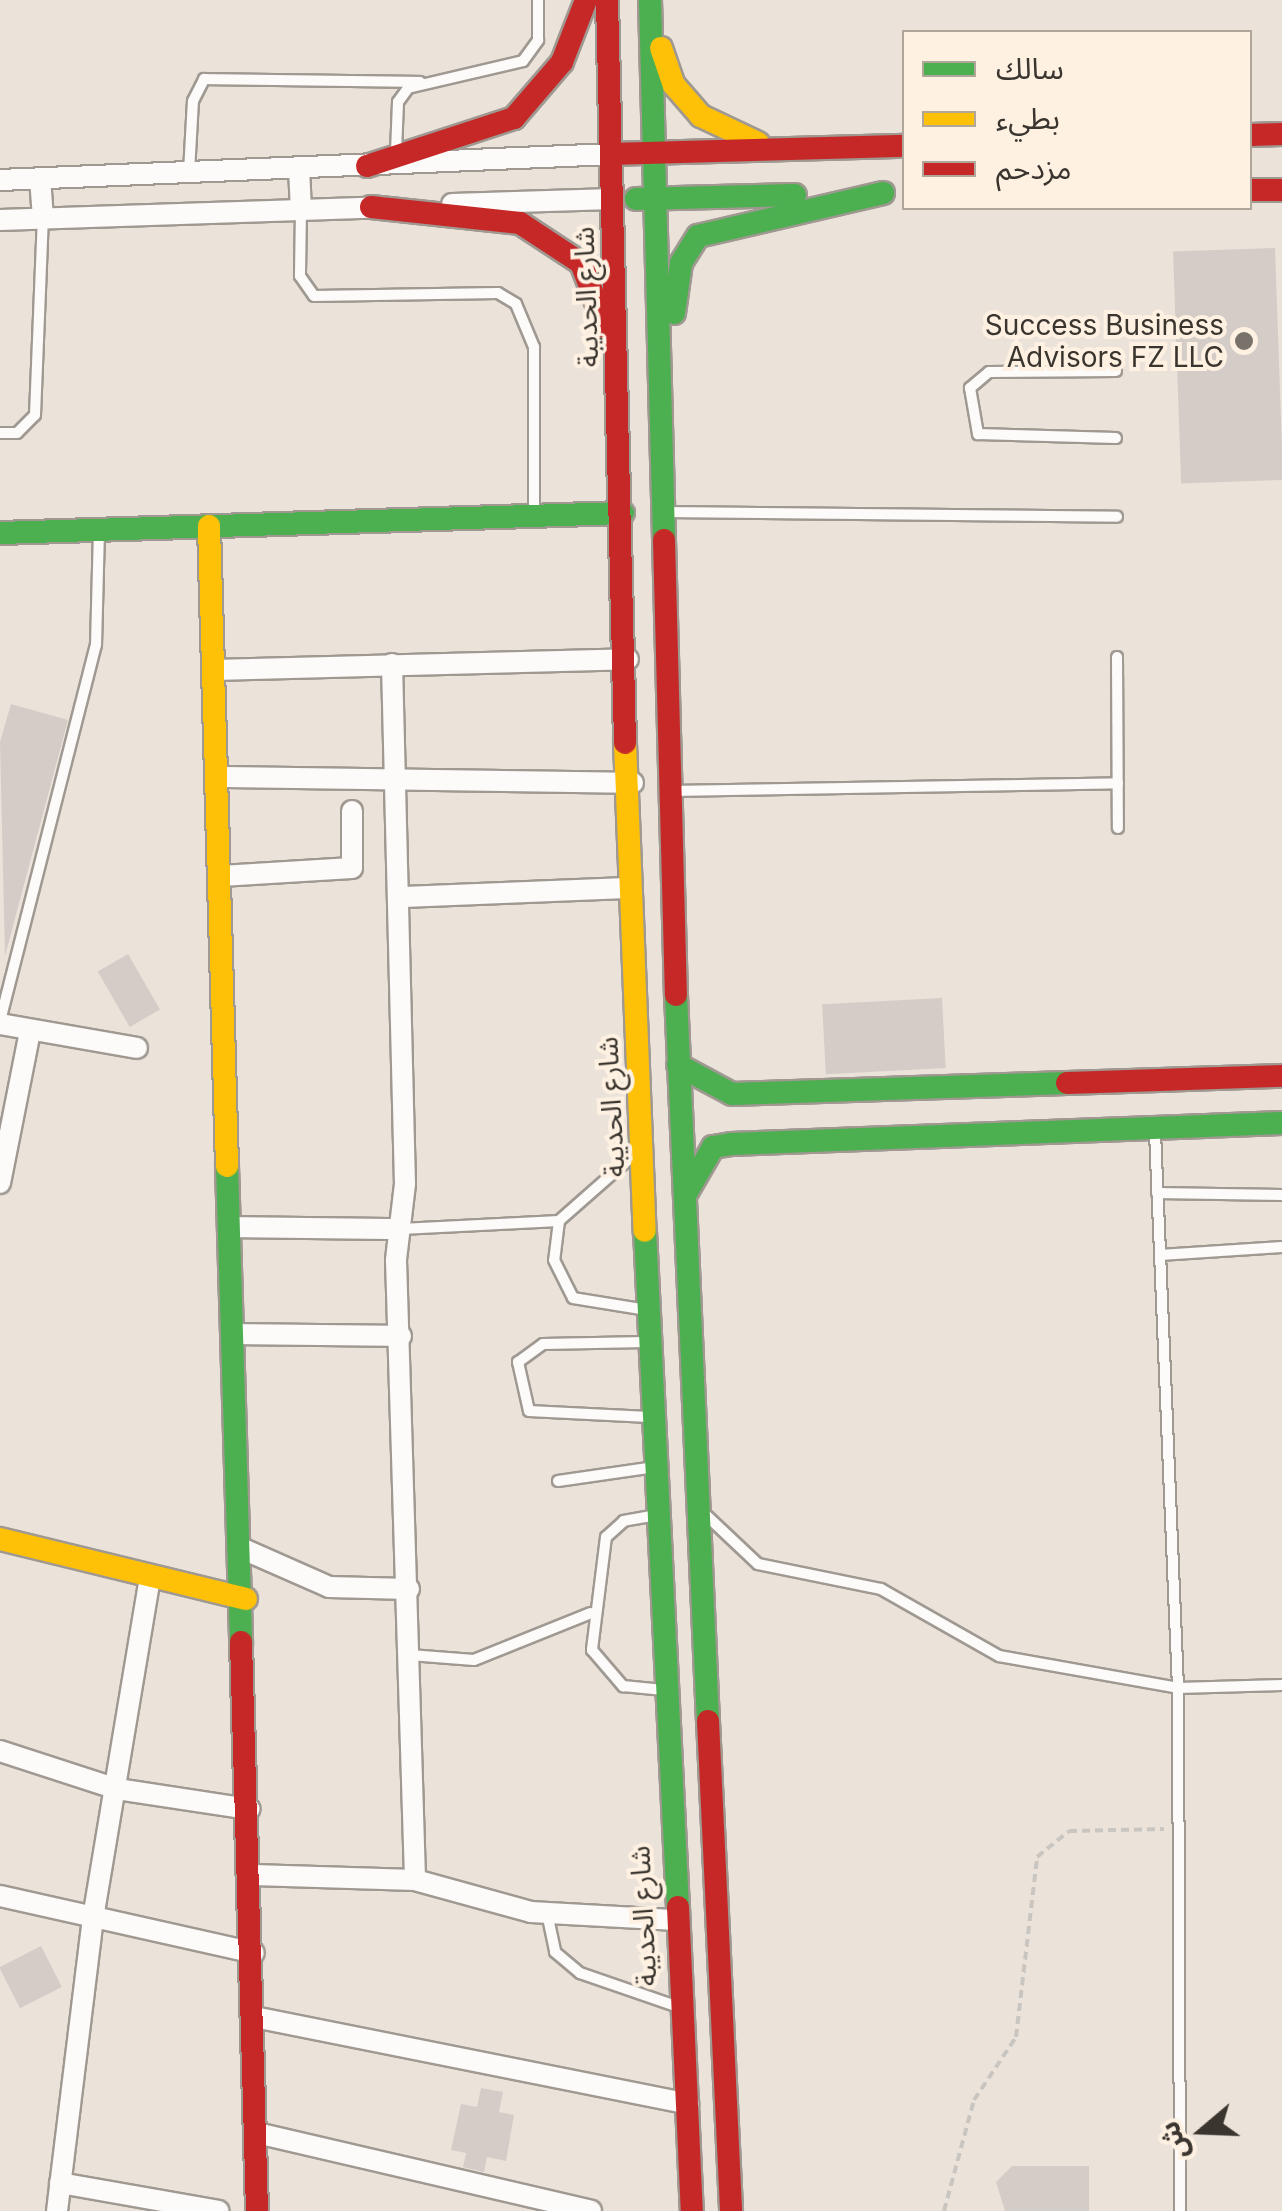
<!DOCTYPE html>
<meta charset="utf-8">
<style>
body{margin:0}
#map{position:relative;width:1282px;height:2211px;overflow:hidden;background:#ebe3da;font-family:Inter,"Noto Sans Arabic",sans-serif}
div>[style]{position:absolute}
.building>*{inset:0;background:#d4ccc7;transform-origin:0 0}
.path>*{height:4px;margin-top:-2px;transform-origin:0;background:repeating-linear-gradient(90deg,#c9c5c1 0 8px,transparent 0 13px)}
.roads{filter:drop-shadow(2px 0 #9f9992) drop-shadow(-2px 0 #9f9992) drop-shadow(0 2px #9f9992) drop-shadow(0 -2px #9f9992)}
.lane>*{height:10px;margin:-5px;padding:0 5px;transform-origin:5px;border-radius:5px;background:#fcfbf9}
.street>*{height:20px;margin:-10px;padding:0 10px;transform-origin:10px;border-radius:10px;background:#fcfbf9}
.fast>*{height:22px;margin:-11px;padding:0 11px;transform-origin:11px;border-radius:11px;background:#4caf50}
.slow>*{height:22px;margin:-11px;padding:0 11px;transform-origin:11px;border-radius:11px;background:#ffc107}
.jam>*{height:22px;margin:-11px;padding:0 11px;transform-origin:11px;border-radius:11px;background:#c62828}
.dots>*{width:28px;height:28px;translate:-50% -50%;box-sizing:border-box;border:5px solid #fef1e2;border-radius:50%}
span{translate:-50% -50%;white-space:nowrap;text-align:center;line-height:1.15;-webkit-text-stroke:8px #fef1e2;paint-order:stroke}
.street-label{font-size:28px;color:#3a352f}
.poi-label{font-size:28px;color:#3a352f}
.right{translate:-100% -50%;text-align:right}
.legend{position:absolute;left:902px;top:30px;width:350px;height:180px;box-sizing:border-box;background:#fef1e2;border:2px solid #b0a69a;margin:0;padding:12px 18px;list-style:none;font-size:30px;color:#3a352f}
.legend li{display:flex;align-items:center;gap:20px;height:50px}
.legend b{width:50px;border:2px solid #b0a69a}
.north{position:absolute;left:1152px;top:2081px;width:100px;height:100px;-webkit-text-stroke:8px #fef1e2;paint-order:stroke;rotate:251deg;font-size:28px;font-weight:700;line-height:40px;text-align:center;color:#3a352f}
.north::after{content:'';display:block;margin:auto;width:35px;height:45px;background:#3a352f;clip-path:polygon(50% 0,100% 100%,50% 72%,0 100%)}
</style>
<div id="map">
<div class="building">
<div style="left:1275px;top:248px;width:232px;height:102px;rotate:88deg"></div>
<div style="clip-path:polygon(11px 704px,68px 720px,5px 956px,0 742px)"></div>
<div style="left:128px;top:954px;width:64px;height:35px;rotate:60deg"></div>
<div style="left:942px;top:998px;width:70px;height:120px;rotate:87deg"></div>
<div style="left:41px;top:1946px;width:46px;height:47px;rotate:63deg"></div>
<div style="clip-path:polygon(481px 2088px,503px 2092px,499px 2112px,514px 2115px,506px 2161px,487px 2157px,484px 2172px,463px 2167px,466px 2153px,451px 2150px,461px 2104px,477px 2107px)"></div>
<div style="clip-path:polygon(1012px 2166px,1089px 2166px,1089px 2211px,1005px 2211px,996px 2182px)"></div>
</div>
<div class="path">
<div style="left:944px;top:2211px;width:115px;rotate:-74.9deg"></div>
<div style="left:974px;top:2100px;width:76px;rotate:-56.3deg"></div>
<div style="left:1016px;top:2037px;width:181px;rotate:-83.3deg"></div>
<div style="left:1037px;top:1857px;width:41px;rotate:-39.1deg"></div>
<div style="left:1069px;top:1831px;width:95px;rotate:-1.2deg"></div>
</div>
<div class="roads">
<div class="lane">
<div style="left:396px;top:152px;width:50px;rotate:-87.7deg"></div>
<div style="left:398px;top:102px;width:17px;rotate:-54deg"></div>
<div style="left:408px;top:88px;width:118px;rotate:-13.2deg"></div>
<div style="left:523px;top:61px;width:26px;rotate:-54deg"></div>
<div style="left:538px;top:40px;width:40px;rotate:-90deg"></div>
<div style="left:189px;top:172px;width:71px;rotate:-86.8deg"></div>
<div style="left:193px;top:101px;width:25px;rotate:-63deg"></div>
<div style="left:204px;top:79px;width:216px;rotate:0.8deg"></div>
<div style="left:301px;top:210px;width:66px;rotate:90.9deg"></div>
<div style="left:300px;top:276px;width:24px;rotate:55deg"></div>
<div style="left:314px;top:296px;width:184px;rotate:-0.9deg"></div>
<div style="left:498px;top:293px;width:21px;rotate:31deg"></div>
<div style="left:516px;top:304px;width:47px;rotate:67.3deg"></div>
<div style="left:534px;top:347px;width:168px;rotate:90deg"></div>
<div style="left:1116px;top:371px;width:127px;rotate:179.5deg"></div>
<div style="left:989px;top:372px;width:25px;rotate:140deg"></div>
<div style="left:970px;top:388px;width:47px;rotate:80.1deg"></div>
<div style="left:978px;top:434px;width:138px;rotate:1.7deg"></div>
<div style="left:0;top:433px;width:17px"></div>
<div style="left:17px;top:433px;width:25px;rotate:-45deg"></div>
<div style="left:35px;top:415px;width:197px;rotate:-87.7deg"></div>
<div style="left:669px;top:512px;width:448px;rotate:0.6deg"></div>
<div style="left:1117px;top:657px;width:171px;rotate:89.7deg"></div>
<div style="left:676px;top:791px;width:442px;rotate:-1deg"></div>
<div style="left:0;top:1021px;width:388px;rotate:-75.7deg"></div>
<div style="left:96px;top:645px;width:111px;rotate:-88.5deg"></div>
<div style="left:1155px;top:1132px;width:556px;rotate:87.63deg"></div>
<div style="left:1178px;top:1688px;width:523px;rotate:89.78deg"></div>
<div style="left:636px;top:1153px;width:103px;rotate:138.6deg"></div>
<div style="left:559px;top:1221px;width:39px;rotate:97deg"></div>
<div style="left:554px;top:1260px;width:42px;rotate:63.4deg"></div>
<div style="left:573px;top:1298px;width:75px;rotate:9.2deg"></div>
<div style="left:1157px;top:1193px;width:125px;rotate:0.9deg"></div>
<div style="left:401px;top:1229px;width:158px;rotate:-2.9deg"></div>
<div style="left:1160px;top:1255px;width:122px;rotate:-3.8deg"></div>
<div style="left:646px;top:1342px;width:103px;rotate:178.9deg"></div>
<div style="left:543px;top:1344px;width:31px;rotate:144deg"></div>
<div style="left:518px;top:1362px;width:50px;rotate:77.3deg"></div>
<div style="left:529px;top:1411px;width:120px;rotate:2.9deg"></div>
<div style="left:558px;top:1481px;width:98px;rotate:-8.2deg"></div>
<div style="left:657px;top:1515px;width:34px;rotate:170deg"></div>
<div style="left:624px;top:1521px;width:24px;rotate:138deg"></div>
<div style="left:606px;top:1537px;width:114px;rotate:97.1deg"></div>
<div style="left:592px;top:1650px;width:48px;rotate:49.3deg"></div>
<div style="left:623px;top:1686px;width:41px;rotate:5.6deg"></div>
<div style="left:707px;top:1516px;width:70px;rotate:43.3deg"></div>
<div style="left:758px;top:1564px;width:126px;rotate:11.5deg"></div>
<div style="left:881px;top:1589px;width:136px;rotate:29.6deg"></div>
<div style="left:999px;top:1656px;width:182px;rotate:10.1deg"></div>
<div style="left:1178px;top:1688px;width:104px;rotate:-1.7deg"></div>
<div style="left:410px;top:1655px;width:64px;rotate:4.5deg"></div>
<div style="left:474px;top:1660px;width:126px;rotate:-21.9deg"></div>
<div style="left:547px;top:1913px;width:40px;rotate:78deg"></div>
<div style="left:555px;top:1952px;width:33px;rotate:40deg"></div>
<div style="left:580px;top:1973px;width:102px;rotate:19deg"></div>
</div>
<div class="street">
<div style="left:299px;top:168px;width:42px;rotate:87.3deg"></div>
<div style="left:40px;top:178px;width:40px;rotate:85.7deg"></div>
<div style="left:0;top:180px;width:613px;rotate:-2.43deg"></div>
<div style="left:452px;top:204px;width:161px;rotate:-1.8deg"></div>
<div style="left:0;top:220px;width:383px;rotate:-1.9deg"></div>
<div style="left:392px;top:664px;width:520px;rotate:88.57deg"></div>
<div style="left:405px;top:1184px;width:77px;rotate:96.8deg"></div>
<div style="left:396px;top:1260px;width:620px;rotate:88.24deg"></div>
<div style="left:214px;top:670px;width:414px;rotate:-1.5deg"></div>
<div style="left:218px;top:777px;width:415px;rotate:0.8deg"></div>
<div style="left:221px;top:876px;width:131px;rotate:-3.5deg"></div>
<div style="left:352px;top:868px;width:57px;rotate:-90deg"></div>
<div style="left:401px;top:897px;width:228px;rotate:-2.3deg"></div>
<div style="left:0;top:1024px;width:139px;rotate:9.9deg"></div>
<div style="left:0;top:1183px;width:154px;rotate:-78.8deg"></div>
<div style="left:234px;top:1227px;width:166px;rotate:0.7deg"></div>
<div style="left:239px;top:1334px;width:162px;rotate:0.7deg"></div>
<div style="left:243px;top:1549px;width:94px;rotate:23.8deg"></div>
<div style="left:329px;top:1587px;width:80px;rotate:1.4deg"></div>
<div style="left:0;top:1751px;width:123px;rotate:18deg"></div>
<div style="left:117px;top:1789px;width:134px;rotate:8.6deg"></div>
<div style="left:253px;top:1875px;width:162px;rotate:1.8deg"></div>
<div style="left:415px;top:1880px;width:120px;rotate:15.4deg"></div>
<div style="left:531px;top:1912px;width:141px;rotate:3.2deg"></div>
<div style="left:0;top:1896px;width:260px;rotate:12.6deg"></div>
<div style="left:254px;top:2017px;width:443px;rotate:11.3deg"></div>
<div style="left:257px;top:2133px;width:343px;rotate:13.1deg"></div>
<div style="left:60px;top:2183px;width:161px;rotate:10deg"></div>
<div style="left:57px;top:2211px;width:295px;rotate:-83deg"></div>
<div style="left:93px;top:1918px;width:346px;rotate:-80.5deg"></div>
</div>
<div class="fast">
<div style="left:650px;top:0;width:540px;rotate:88.51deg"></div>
<div style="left:636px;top:199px;width:159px;rotate:-1.4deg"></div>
<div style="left:674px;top:313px;width:50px;rotate:-82deg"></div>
<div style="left:681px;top:263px;width:32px;rotate:-58deg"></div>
<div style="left:698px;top:236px;width:190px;rotate:-13.1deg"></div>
<div style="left:0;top:533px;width:623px;rotate:-1.84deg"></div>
<div style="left:676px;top:995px;width:727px;rotate:87.48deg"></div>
<div style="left:678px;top:1065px;width:61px;rotate:28.2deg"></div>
<div style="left:732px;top:1094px;width:335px;rotate:-1.9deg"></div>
<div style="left:227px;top:1166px;width:476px;rotate:88.3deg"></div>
<div style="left:687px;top:1192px;width:52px;rotate:-60deg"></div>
<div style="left:713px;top:1147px;width:18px;rotate:-9deg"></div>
<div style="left:731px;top:1144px;width:551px;rotate:-2.18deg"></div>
<div style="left:645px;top:1231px;width:677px;rotate:87.21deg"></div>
</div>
<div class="slow">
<div style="left:661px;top:48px;width:39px;rotate:71deg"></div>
<div style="left:674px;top:85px;width:41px;rotate:48.9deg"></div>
<div style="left:701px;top:116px;width:63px;rotate:25.3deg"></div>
<div style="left:209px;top:526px;width:640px;rotate:88.39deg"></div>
<div style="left:625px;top:743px;width:488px;rotate:87.7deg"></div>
<div style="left:0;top:1539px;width:253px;rotate:13.7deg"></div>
</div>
<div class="jam">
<div style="left:607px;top:0;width:743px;rotate:88.61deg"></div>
<div style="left:1250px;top:135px;width:32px;rotate:-2deg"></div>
<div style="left:612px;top:154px;width:292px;rotate:-1.6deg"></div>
<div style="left:367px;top:166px;width:155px;rotate:-18.1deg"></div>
<div style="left:514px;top:118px;width:74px;rotate:-49.4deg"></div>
<div style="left:562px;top:62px;width:66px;rotate:-68.8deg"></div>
<div style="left:1250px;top:190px;width:32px"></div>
<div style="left:371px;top:207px;width:150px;rotate:6.1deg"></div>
<div style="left:520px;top:223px;width:73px;rotate:33.3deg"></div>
<div style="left:581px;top:263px;width:70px;rotate:69deg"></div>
<div style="left:664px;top:540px;width:455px;rotate:88.5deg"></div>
<div style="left:1067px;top:1083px;width:215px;rotate:-1.9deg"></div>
<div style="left:241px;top:1642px;width:569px;rotate:88.39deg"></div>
<div style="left:708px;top:1721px;width:491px;rotate:87.3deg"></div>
<div style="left:678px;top:1907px;width:304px;rotate:87.4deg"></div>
</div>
</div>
<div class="dots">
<div style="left:1244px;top:341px;background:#78726b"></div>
</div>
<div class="street-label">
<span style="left:586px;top:297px;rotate:-92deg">شارع الحديبة</span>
<span style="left:611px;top:1107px;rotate:-93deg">شارع الحديبة</span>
<span style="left:643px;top:1916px;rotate:-93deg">شارع الحديبة</span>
</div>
<div class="poi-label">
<span class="right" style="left:1224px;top:341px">Success Business<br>Advisors FZ LLC</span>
</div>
<ul class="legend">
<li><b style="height:12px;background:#4caf50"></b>سالك</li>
<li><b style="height:12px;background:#ffc107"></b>بطيء</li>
<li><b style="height:12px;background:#c62828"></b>مزدحم</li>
</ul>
<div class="north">ش</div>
</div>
